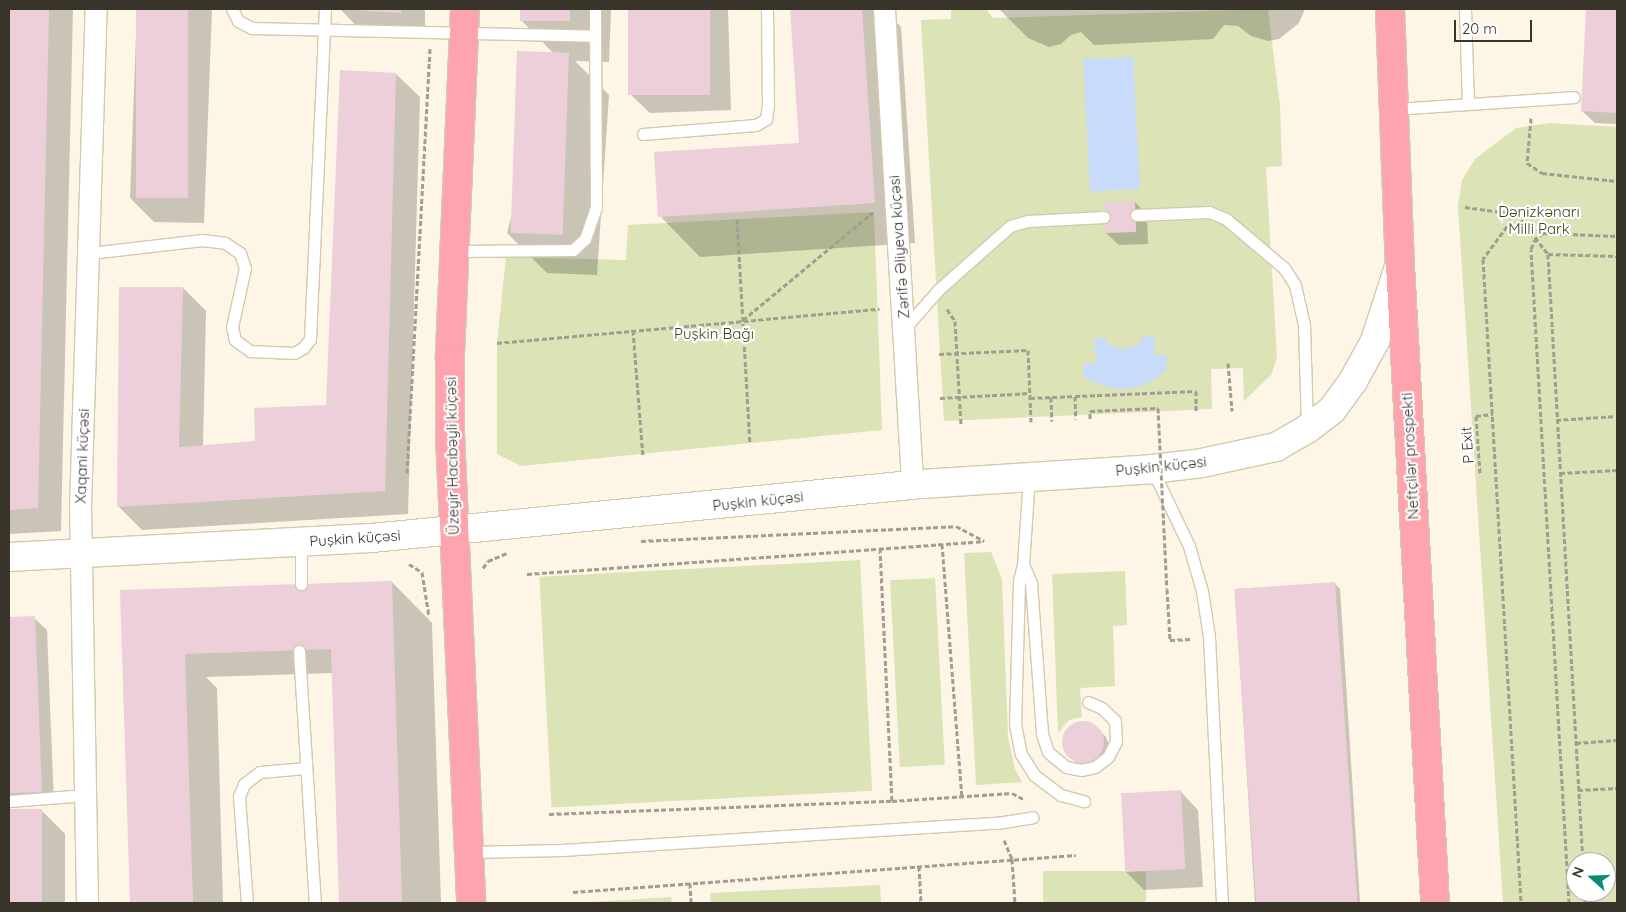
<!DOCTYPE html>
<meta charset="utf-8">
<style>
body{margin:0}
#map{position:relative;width:1626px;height:912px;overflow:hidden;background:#fdf5e5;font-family:Quicksand,sans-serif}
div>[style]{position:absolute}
.green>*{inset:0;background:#dbe3b7;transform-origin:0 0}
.water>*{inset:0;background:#c8dbfb;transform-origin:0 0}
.shadow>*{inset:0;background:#0003}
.building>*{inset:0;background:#edcfda;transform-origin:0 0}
.round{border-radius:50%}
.path>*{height:3px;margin-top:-1.5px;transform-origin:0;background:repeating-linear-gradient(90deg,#a39d8f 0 5px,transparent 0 7.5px)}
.roads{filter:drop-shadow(1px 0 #d5c8af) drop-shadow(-1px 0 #d5c8af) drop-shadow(0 1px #d5c8af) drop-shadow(0 -1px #d5c8af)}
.service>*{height:11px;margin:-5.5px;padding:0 5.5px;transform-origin:5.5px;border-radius:5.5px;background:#fff}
.minor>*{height:21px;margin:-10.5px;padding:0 10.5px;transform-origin:10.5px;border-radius:10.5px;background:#fff}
.secondary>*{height:28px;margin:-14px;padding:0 14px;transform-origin:14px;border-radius:14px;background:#fff}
.trunk>*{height:28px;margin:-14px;padding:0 14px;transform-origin:14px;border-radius:14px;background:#fea4ae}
.path-bridge>*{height:3px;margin-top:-1.5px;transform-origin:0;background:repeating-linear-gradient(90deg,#a39d8f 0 5px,transparent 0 7.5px)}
span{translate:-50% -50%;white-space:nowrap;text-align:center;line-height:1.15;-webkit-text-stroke:4.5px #fff;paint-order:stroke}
.park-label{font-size:15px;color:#3d4215}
.street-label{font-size:15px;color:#39342a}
.frame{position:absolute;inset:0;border:10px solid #39342a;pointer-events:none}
.north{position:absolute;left:1566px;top:852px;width:50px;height:50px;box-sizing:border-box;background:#fff;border:1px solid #b0aeaa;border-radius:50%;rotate:290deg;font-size:14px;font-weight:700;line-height:20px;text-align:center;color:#39342a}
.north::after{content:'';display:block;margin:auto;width:18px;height:22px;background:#098d74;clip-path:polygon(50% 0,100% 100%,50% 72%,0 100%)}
.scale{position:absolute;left:1454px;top:20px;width:78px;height:22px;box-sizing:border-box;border:2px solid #39342a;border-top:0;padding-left:6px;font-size:15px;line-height:18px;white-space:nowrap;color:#39342a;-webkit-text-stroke:4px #fff;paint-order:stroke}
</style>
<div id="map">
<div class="green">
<div style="clip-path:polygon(951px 9px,986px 9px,993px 18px,1268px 9px,1280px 106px,1282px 166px,1266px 167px,1277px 358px,1271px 375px,1244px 401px,1243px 368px,1211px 369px,1212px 409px,944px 421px,921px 20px,951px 19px)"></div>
<div style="clip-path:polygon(evenodd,1550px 123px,1617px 127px,1617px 903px,1503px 903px,1458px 206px,1462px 180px,1475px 159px,1516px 128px,1550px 123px,1576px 862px,1606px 862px,1606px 892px,1576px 892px,1576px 862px)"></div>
<div style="clip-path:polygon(874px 212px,882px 430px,521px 466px,497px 454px,497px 343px,506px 257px,626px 260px,628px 225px)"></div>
<div style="clip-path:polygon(991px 552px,1002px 579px,1008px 737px,1015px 769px,1022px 782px,976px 785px,964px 553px)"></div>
<div style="left:860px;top:560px;width:231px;height:321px;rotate:87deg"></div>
<div style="clip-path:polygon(1125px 571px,1127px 625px,1113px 626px,1115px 686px,1080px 688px,1082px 717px,1069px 720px,1058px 733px,1052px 574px)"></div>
<div style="left:935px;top:578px;width:187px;height:45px;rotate:87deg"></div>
<div style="left:1146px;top:871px;width:32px;height:103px;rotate:90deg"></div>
<div style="clip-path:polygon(880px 885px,881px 903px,711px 903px,710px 893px)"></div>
<div style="clip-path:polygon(671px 897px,672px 903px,591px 903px,591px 902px)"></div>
</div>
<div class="water">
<div style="left:1133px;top:57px;width:132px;height:50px;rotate:87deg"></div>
<div style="clip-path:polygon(1154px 336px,1155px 356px,1166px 355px,1167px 369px,1153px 381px,1135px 388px,1117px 390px,1084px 378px,1083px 364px,1096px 363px,1094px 339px,1107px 338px,1108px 345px,1125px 349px,1141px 343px,1140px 337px)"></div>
</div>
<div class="shadow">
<div style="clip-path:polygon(9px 9px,73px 9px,61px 531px,9px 534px)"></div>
<div style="clip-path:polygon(137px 9px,212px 9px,204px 223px,154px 222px,130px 198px)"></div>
<div style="clip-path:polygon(425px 9px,425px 36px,364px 34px,341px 10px)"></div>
<div style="clip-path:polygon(521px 9px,611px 9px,609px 62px,575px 61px,609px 95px,597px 275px,547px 273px,507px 233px,554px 54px,521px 20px)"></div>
<div style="clip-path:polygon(629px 9px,728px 9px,731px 110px,650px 113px,631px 95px)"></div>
<div style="clip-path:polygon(791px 9px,883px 9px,901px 27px,915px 243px,700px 257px,660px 216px,800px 144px)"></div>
<div style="clip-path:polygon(999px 9px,1305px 9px,1299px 23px,1279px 39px,1268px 41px,1251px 36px,1238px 26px,1224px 25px,1213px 39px,1094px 45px,1081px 32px,1071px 35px,1061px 44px,1049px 47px,1028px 38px)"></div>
<div style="clip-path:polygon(1587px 9px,1617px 9px,1617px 124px,1595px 123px,1582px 111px)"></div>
<div style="clip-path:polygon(396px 74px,420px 97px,408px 514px,142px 530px,118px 506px,183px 288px,206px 311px,203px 446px,256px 442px,327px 406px)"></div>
<div style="clip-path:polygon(1135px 202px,1147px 215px,1148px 244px,1119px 245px,1106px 233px)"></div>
<div style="clip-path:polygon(392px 582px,432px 623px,441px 903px,340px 903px,333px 673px,206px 677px,217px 688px,223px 903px,131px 903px,121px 591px)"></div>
<div style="clip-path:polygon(1334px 583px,1340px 589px,1360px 903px,1255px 903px,1235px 589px)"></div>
<div style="clip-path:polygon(34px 618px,47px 630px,54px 804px,9px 806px,9px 619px)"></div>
<div style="clip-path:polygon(1082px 721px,1092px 724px,1106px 737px,1110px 748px,1107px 758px,1080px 766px,1066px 752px,1063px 742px,1065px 732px,1072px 725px)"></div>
<div style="clip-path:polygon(1180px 791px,1198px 810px,1203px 887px,1144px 890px,1126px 872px)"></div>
<div style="clip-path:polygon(41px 810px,65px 834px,65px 903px,9px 903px,9px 811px)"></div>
</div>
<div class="building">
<div style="clip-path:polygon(9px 9px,49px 9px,38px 508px,9px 510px)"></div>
<div style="left:136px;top:9px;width:52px;height:189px"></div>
<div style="clip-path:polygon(339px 9px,401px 9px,401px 13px)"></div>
<div style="left:520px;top:9px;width:50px;height:12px"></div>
<div style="left:628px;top:9px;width:82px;height:86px"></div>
<div style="clip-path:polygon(790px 9px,862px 9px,875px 203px,658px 217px,654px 152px,799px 143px)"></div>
<div style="clip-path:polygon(1586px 9px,1617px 9px,1617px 113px,1581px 111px)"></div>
<div style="left:517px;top:51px;width:52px;height:182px;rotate:2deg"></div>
<div style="clip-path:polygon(340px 70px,396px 73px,385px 491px,117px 507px,119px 287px,183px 287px,179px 447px,255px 441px,254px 408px,326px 405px)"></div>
<div style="left:1135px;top:201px;width:31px;height:31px;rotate:88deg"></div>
<div style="clip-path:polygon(392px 581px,402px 903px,339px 903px,331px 649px,185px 654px,193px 903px,130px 903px,120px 590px)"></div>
<div style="left:1335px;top:582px;width:322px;height:101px;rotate:86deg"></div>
<div style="clip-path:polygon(35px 616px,42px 792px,9px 793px,9px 617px)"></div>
<div class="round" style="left:1062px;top:721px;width:42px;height:42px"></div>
<div style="left:1181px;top:790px;width:79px;height:60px;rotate:87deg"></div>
<div style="left:42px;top:809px;width:94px;height:33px;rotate:90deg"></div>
</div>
<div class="path">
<div style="left:1531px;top:118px;width:45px;rotate:95.1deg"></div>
<div style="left:1527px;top:163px;width:18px;rotate:34deg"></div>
<div style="left:1542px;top:173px;width:75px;rotate:6.1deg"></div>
<div style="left:1465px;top:207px;width:51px;rotate:7.8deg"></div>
<div style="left:1516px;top:214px;width:51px;rotate:51.3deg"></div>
<div style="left:1548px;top:254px;width:69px;rotate:1.7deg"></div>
<div style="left:1516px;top:214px;width:56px;rotate:126.3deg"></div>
<div style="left:1483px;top:259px;width:645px;rotate:86.62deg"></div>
<div style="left:737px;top:219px;width:225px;rotate:86.7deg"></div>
<div style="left:1548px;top:254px;width:609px;rotate:86.71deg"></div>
<div style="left:947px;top:309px;width:14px;rotate:56deg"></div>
<div style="left:955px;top:321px;width:104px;rotate:86.7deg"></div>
<div style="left:743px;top:320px;width:169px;rotate:-39.7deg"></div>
<div style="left:633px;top:330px;width:126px;rotate:85.5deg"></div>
<div style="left:497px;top:343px;width:384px;rotate:-5.1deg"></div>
<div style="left:939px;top:354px;width:89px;rotate:-2.6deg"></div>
<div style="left:1028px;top:350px;width:72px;rotate:87.6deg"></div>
<div style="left:1228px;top:363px;width:48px;rotate:85.2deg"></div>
<div style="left:1075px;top:396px;width:23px;rotate:88deg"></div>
<div style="left:1051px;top:397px;width:24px;rotate:88deg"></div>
<div style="left:940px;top:398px;width:90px;rotate:-3.2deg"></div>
<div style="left:1030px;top:398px;width:166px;rotate:-2.4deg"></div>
<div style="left:1196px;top:391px;width:22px;rotate:90deg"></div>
<div style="left:1090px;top:419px;width:8px;rotate:-90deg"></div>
<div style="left:1090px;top:411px;width:68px;rotate:-2.5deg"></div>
<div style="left:1556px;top:420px;width:61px;rotate:-3.8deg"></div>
<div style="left:407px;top:473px;width:425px;rotate:-86.9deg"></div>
<div style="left:1480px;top:473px;width:57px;rotate:-94deg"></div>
<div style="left:1476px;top:416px;width:17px;rotate:-7deg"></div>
<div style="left:1560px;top:473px;width:57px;rotate:-3deg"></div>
<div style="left:641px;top:541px;width:315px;rotate:-2.7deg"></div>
<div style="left:956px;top:526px;width:32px;rotate:28deg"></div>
<div style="left:942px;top:544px;width:254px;rotate:85.5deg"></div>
<div style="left:880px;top:548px;width:253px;rotate:87.3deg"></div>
<div style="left:409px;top:564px;width:15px;rotate:32deg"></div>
<div style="left:422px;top:572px;width:45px;rotate:81deg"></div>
<div style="left:483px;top:568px;width:9px;rotate:-54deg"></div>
<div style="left:488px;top:561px;width:21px;rotate:-23deg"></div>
<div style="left:527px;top:574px;width:457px;rotate:-4.1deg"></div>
<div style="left:1167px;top:589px;width:51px;rotate:86.6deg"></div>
<div style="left:1170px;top:640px;width:21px;rotate:-3deg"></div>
<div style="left:1576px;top:743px;width:41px;rotate:-4.2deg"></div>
<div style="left:1578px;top:790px;width:39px;rotate:-3deg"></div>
<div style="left:549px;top:814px;width:343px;rotate:-2.2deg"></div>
<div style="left:892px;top:801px;width:120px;rotate:-3.8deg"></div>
<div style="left:1012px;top:793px;width:15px;rotate:28deg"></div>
<div style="left:1004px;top:840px;width:21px;rotate:67deg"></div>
<div style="left:1012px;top:859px;width:44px;rotate:86.1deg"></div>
<div style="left:919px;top:866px;width:37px;rotate:87deg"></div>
<div style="left:690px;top:883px;width:20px;rotate:87deg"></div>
<div style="left:573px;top:892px;width:504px;rotate:-4.21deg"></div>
<div style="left:1585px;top:892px;width:11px;rotate:90deg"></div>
<div style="left:1569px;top:903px;width:655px;rotate:-93.33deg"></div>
<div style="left:1531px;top:249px;width:9px;rotate:-69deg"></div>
<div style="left:1534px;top:241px;width:12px;rotate:-42deg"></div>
<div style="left:1543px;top:233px;width:74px;rotate:2.3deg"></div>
</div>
<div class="roads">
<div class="service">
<div style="left:232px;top:9px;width:13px;rotate:63deg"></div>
<div style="left:238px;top:21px;width:16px;rotate:27deg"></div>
<div style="left:252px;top:28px;width:343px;rotate:1.3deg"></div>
<div style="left:1465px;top:9px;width:95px;rotate:88.2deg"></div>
<div style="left:1394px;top:109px;width:180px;rotate:-3.8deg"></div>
<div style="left:643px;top:134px;width:113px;rotate:-4.6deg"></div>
<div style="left:756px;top:125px;width:12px;rotate:-31deg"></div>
<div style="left:766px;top:119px;width:14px;rotate:-82deg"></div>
<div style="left:768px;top:105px;width:96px;rotate:-90.6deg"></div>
<div style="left:1136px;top:215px;width:73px;rotate:-2.4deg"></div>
<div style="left:1209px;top:212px;width:18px;rotate:22deg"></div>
<div style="left:1226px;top:219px;width:76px;rotate:40.2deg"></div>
<div style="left:1284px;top:268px;width:20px;rotate:57deg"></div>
<div style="left:1295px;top:285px;width:41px;rotate:77.3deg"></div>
<div style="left:1304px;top:325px;width:102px;rotate:88.3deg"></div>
<div style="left:455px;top:251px;width:118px;rotate:-0.5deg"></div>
<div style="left:573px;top:250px;width:16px;rotate:-43deg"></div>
<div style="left:585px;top:239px;width:34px;rotate:-71deg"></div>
<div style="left:596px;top:207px;width:198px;rotate:-90.3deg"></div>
<div style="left:90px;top:253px;width:113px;rotate:-6.6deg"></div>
<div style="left:202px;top:240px;width:23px;rotate:7deg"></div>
<div style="left:225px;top:243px;width:18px;rotate:34deg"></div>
<div style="left:240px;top:253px;width:16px;rotate:72deg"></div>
<div style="left:245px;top:268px;width:60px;rotate:102.4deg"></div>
<div style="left:232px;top:327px;width:13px;rotate:77deg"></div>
<div style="left:235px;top:340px;width:19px;rotate:36deg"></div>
<div style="left:250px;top:351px;width:44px;rotate:2.6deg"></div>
<div style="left:294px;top:353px;width:10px;rotate:-29deg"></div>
<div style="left:303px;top:348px;width:11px;rotate:-52deg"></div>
<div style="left:310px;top:339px;width:330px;rotate:-87.4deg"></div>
<div style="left:904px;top:329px;width:52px;rotate:-48.9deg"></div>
<div style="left:938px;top:290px;width:96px;rotate:-41.6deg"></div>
<div style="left:1010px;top:226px;width:19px;rotate:-16deg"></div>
<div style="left:1028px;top:221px;width:76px;rotate:-3deg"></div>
<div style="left:1152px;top:469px;width:85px;rotate:64.3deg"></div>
<div style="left:1189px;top:546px;width:47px;rotate:73.9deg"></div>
<div style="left:1202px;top:591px;width:47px;rotate:81.3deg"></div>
<div style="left:1209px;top:637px;width:266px;rotate:87.2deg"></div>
<div style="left:1029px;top:477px;width:87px;rotate:93.9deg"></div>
<div style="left:1023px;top:564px;width:21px;rotate:67deg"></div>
<div style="left:1031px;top:583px;width:151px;rotate:85.8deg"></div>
<div style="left:1042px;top:734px;width:19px;rotate:72deg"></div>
<div style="left:1048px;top:752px;width:23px;rotate:40deg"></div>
<div style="left:1066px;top:767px;width:15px;rotate:11deg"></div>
<div style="left:1081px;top:770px;width:14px;rotate:-12deg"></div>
<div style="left:1095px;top:767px;width:16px;rotate:-38deg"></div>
<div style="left:1108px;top:757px;width:18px;rotate:-63deg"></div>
<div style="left:1116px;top:741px;width:20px;rotate:-93deg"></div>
<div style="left:1115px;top:721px;width:18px;rotate:-135deg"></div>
<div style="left:1102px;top:708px;width:15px;rotate:-157deg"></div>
<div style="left:1023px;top:564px;width:18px;rotate:103deg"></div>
<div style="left:1019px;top:582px;width:142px;rotate:91.6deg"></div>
<div style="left:1015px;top:724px;width:31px;rotate:79deg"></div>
<div style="left:1021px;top:754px;width:25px;rotate:58deg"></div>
<div style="left:1034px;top:775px;width:34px;rotate:37deg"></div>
<div style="left:1061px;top:795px;width:24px;rotate:15deg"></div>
<div style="left:301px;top:584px;width:43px;rotate:-90deg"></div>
<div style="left:299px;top:651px;width:253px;rotate:86.4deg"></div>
<div style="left:9px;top:801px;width:77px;rotate:-4.5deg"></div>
<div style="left:469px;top:852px;width:93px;rotate:-1.2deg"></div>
<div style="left:562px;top:850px;width:436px;rotate:-3.6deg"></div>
<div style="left:997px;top:823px;width:36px;rotate:-9deg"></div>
<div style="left:247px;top:903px;width:107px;rotate:-94.3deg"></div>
<div style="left:239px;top:796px;width:13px;rotate:-67deg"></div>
<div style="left:244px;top:784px;width:20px;rotate:-37deg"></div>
<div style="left:260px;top:772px;width:46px;rotate:-5deg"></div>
</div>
<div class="minor">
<div style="left:884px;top:9px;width:477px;rotate:86.6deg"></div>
<div style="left:87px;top:903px;width:396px;rotate:-91deg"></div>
<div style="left:80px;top:507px;width:498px;rotate:-88.2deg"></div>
</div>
<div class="secondary">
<div style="left:9px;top:557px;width:363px;rotate:-3deg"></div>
<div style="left:372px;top:538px;width:553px;rotate:-5.61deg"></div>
<div style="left:922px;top:484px;width:230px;rotate:-3.7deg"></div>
<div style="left:1152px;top:469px;width:50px;rotate:-6.8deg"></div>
<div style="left:1202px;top:463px;width:76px;rotate:-12.2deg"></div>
<div style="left:1276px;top:447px;width:36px;rotate:-30deg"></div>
<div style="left:1307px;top:429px;width:31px;rotate:-37deg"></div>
<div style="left:1332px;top:410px;width:36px;rotate:-54deg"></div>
<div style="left:1353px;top:381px;width:46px;rotate:-61.2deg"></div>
<div style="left:1375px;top:341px;width:75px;rotate:-72.1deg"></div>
</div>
<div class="trunk">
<div style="left:465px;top:9px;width:350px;rotate:92.5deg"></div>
<div style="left:450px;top:359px;width:76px;rotate:90deg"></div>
<div style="left:450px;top:435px;width:468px;rotate:87.4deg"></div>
<div style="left:1390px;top:9px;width:255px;rotate:87.8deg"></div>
<div style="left:1400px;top:264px;width:640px;rotate:86.86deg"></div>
</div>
</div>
<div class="path-bridge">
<div style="left:1158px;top:408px;width:181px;rotate:87.2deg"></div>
</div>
<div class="park-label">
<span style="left:1539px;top:220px">Dənizkənarı<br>Milli Park</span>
<span style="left:714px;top:334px">Puşkin Bağı</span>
</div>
<div class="street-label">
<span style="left:899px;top:247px;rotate:-94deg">Zərifə Əliyeva küçəsi</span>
<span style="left:1467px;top:445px;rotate:-94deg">P Exit</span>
<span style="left:82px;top:456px;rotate:-88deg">Xaqani küçəsi</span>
<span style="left:452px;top:456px;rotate:-91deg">Üzeyir Hacıbəyli küçəsi</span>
<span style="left:1410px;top:456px;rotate:-93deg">Neftçilər prospekti</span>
<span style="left:1161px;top:466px;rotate:-6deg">Puşkin küçəsi</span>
<span style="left:758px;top:501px;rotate:-6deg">Puşkin küçəsi</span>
<span style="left:355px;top:538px;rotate:-4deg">Puşkin küçəsi</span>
</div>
<div class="frame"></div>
<div class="north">N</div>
<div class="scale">20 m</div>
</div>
